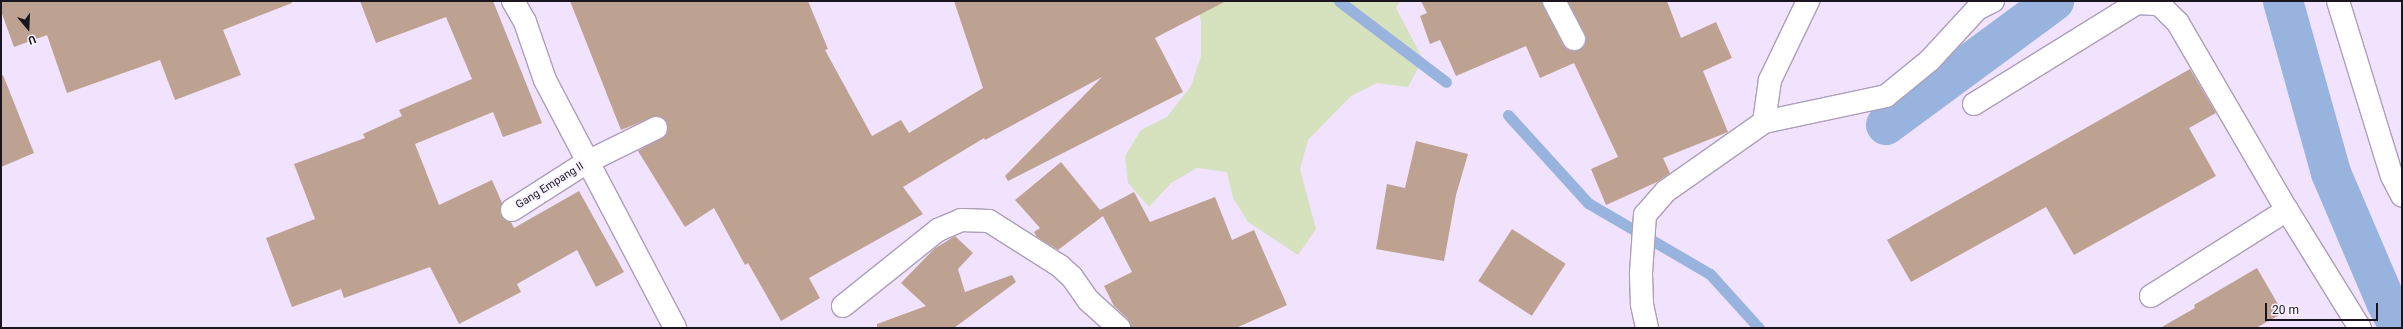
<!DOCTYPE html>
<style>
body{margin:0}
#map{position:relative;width:2403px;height:329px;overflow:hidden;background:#f1e2fe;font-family:Roboto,sans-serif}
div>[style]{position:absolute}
.green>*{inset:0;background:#d5e2bd}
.stream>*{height:11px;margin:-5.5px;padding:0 5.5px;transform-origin:5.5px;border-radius:5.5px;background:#99b3df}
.canal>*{height:40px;margin:-20px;padding:0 20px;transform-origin:20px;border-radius:20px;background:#99b3df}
.building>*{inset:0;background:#bea291;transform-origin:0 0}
.roads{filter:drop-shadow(1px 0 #ad9eb9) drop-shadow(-1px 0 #ad9eb9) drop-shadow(0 1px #ad9eb9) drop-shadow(0 -1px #ad9eb9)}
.minor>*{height:22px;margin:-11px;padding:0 11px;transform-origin:11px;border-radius:11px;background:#fff}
span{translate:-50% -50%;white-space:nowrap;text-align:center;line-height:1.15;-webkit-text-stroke:4px #f9f3ff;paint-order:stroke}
.street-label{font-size:11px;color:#1a151e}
.frame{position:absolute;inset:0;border:2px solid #1a151e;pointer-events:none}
.north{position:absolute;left:8px;top:8px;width:40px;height:40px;-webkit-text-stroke:3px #f9f3ff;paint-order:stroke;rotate:161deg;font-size:11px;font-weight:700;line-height:16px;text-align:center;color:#1a151e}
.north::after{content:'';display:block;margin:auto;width:14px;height:18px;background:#1a151e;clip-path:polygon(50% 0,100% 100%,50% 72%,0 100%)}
.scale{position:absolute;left:2265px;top:303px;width:113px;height:18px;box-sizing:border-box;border:2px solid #1a151e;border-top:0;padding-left:5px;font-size:12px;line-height:14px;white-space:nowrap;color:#1a151e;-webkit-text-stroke:3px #f9f3ff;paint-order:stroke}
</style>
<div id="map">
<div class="green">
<div style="clip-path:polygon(1197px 1px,1400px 1px,1396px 8px,1423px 59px,1408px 87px,1377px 83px,1351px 96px,1308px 140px,1300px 169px,1316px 229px,1298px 255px,1248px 222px,1233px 198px,1227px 172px,1197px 168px,1171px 183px,1149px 207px,1128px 183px,1125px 156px,1141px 130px,1167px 117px,1191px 86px,1201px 56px,1201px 22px)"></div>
</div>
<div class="stream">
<div style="left:1339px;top:1px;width:134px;rotate:37.1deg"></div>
<div style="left:1508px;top:115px;width:119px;rotate:47.7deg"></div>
<div style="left:1588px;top:203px;width:141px;rotate:30.2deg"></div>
<div style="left:1710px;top:274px;width:73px;rotate:47.8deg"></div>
</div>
<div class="canal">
<div style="left:2283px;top:1px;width:179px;rotate:74.4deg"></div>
<div style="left:2331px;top:173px;width:140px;rotate:66.9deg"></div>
<div style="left:2386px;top:302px;width:30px;rotate:62deg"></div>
<div style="left:1886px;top:125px;width:209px;rotate:-36.4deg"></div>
</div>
<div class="building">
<div style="clip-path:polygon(1px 1px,291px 1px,292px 3px,223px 30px,241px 75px,175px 100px,160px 60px,67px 93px,47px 35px,14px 47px,1px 11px)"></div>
<div style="clip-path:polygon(360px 1px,493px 1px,542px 123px,503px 137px,493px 112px,415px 144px,439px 205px,492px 180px,502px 203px,500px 210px,501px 216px,511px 222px,514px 228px,579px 191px,624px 272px,596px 287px,577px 250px,517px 284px,521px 292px,459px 324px,430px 267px,344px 298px,341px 289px,292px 307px,266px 238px,315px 219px,294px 164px,365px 138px,363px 134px,402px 116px,399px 110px,472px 79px,446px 17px,376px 43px)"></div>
<div style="clip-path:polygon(570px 1px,808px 1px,828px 49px,825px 50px,872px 136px,901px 120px,909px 133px,983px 88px,954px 1px,1226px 1px,1155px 38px,1183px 92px,1008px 181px,1005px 176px,1102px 77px,985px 140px,984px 138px,903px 187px,923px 214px,809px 278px,820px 298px,781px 321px,748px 263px,745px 265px,714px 208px,685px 227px,638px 151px,666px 135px,667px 122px,656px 116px,621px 130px)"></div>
<div style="clip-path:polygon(1421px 1px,1542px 1px,1563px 45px,1574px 51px,1584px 46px,1586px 39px,1568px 1px,1667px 1px,1681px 38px,1716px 22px,1732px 58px,1703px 71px,1728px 132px,1663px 158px,1670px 173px,1657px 182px,1606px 205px,1591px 169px,1618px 157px,1574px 63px,1540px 78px,1526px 46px,1456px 76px,1440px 40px,1430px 44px,1420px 16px,1427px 13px)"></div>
<div style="clip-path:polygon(2190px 69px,2216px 113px,2189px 128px,2216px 176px,2074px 255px,2046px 207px,1911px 282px,1887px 240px)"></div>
<div style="clip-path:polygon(3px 75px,34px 153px,1px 167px,1px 76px)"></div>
<div style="clip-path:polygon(1416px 141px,1468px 154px,1456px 195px,1444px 261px,1376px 249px,1387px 184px,1405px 188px)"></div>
<div style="clip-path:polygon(1061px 162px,1100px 210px,1134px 192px,1150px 222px,1215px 197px,1232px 240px,1254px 230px,1287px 305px,1236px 328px,1131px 328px,1128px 319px,1114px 306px,1104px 286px,1132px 272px,1103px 216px,1058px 250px,1037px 237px,1034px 232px,1040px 228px,1015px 200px)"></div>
<div style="left:1512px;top:229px;width:64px;height:62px;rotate:33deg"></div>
<div style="clip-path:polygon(955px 236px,973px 253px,958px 269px,965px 292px,1012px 275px,1016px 282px,954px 328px,877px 328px,877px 324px,926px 306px,901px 283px,934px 249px)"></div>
<div style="clip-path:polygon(2257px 268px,2283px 313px,2256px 328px,2160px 328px,2195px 308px,2194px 305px)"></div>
</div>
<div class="roads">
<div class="minor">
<div style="left:513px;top:1px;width:24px;rotate:60deg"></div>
<div style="left:525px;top:22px;width:61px;rotate:71deg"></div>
<div style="left:545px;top:80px;width:280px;rotate:62.3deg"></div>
<div style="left:1554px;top:1px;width:43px;rotate:62.2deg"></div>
<div style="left:2338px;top:1px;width:183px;rotate:72.9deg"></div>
<div style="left:2392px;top:176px;width:22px;rotate:63deg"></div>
<div style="left:1974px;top:104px;width:192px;rotate:-31.8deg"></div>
<div style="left:2137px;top:3px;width:22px;rotate:3deg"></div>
<div style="left:2159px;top:4px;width:27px;rotate:45deg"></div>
<div style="left:2178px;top:23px;width:216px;rotate:59.8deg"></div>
<div style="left:2287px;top:210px;width:139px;rotate:58.3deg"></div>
<div style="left:1764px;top:122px;width:125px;rotate:-12deg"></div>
<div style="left:1886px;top:96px;width:57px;rotate:-39.3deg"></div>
<div style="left:1930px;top:60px;width:69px;rotate:-47.3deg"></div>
<div style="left:1977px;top:9px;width:18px;rotate:-27deg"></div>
<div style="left:512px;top:210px;width:89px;rotate:-32.6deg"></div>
<div style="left:587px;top:162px;width:77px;rotate:-26.2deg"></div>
<div style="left:2151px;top:296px;width:161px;rotate:-32.3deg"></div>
<div style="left:843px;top:306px;width:122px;rotate:-38.7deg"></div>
<div style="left:938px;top:230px;width:25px;rotate:-23deg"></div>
<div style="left:961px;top:220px;width:28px;rotate:2deg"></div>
<div style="left:989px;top:221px;width:84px;rotate:32.4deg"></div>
<div style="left:1060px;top:266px;width:16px;rotate:43deg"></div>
<div style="left:1072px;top:277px;width:28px;rotate:55deg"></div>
<div style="left:1088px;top:300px;width:42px;rotate:42.1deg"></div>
<div style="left:1647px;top:328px;width:25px;rotate:-102deg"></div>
<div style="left:1642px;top:304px;width:31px;rotate:-92deg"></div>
<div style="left:1641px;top:273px;width:58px;rotate:-86.1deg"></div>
<div style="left:1645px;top:215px;width:32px;rotate:-49deg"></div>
<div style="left:1666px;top:191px;width:120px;rotate:-35.1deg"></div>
<div style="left:1764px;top:122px;width:42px;rotate:-81.9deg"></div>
<div style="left:1770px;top:80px;width:88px;rotate:-64.3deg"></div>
</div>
</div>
<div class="street-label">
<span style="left:550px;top:186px;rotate:-32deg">Gang Empang II</span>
</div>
<div class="frame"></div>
<div class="north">U</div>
<div class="scale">20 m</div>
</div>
